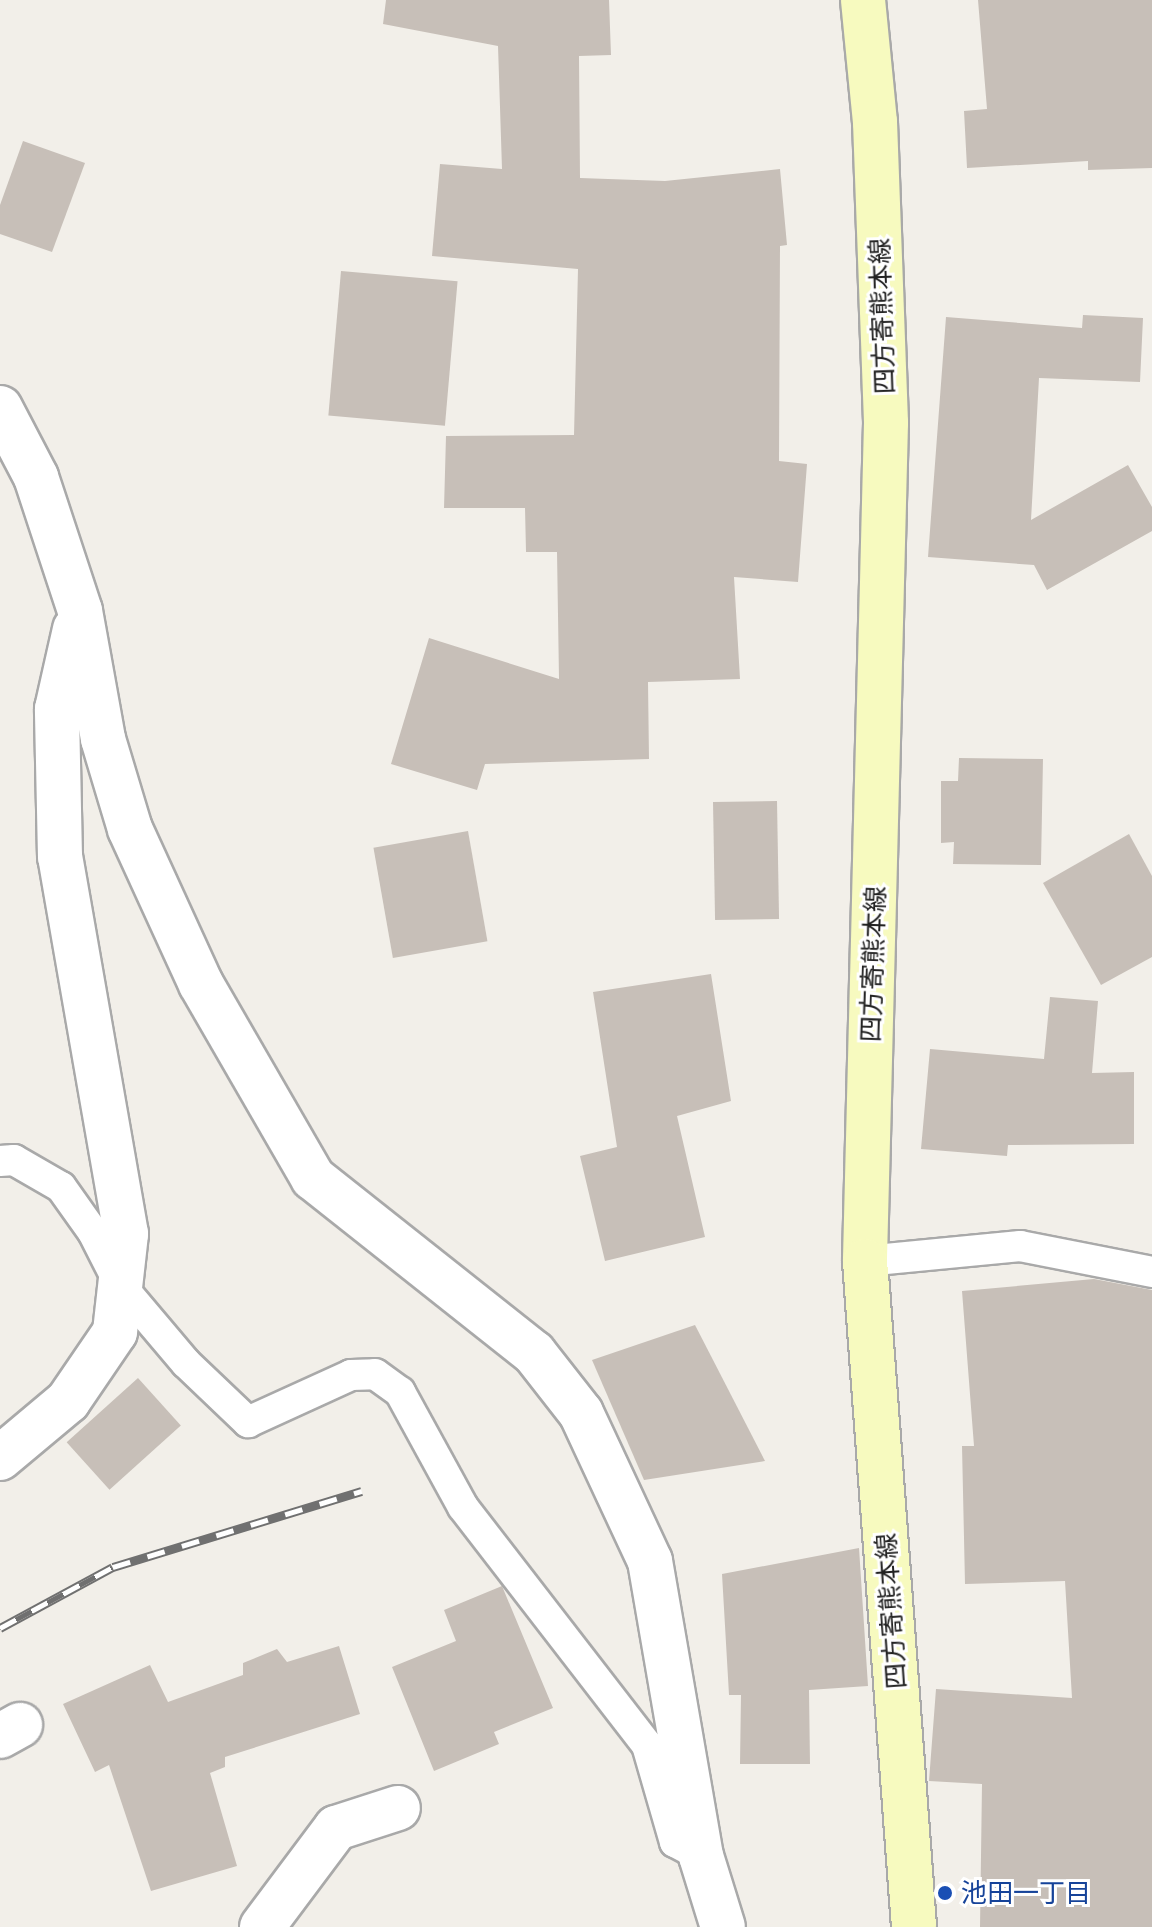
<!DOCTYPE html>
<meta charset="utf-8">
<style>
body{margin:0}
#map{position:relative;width:1152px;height:1927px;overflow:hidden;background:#f2efe9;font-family:"PT Sans","Noto Sans JP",sans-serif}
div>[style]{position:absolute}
.building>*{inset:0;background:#c7bfb8;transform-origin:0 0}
.roads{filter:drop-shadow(2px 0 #a9a9a9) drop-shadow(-2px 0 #a9a9a9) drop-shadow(0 2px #a9a9a9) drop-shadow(0 -2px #a9a9a9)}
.lane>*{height:30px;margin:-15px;padding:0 15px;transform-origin:15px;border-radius:15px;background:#fff}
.street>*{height:44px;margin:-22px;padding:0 22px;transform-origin:22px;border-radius:22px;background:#fff}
.secondary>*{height:44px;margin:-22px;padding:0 22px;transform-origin:22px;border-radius:22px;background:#f7fabf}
.rail>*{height:9px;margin-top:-4.5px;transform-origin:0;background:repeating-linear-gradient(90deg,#fff 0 18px,#707070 0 36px);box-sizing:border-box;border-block:2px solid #707070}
.dots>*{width:22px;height:22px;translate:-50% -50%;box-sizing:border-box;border:4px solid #fff;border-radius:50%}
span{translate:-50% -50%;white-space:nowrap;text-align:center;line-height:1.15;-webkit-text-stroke:6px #fff;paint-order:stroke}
.street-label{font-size:26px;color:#222}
.transit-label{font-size:26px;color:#164399}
.left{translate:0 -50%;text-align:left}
</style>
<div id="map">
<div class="building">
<div style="clip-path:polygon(386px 0,609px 0,611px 55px,579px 56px,580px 178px,665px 181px,780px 169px,787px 245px,780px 246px,779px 461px,807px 464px,798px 582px,734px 577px,740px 679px,648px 682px,649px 759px,485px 764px,477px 790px,391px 764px,429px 638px,559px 679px,557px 552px,526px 552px,525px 508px,444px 508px,446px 436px,574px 435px,578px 269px,432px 256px,440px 164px,502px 169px,498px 46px,383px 24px)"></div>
<div style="clip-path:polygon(978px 0,1152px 0,1152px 168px,1088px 170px,1088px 161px,967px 168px,964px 111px,987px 109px)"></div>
<div style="clip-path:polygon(23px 141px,85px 163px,52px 252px,0 234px,0 205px)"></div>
<div style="left:341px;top:271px;width:117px;height:145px;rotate:5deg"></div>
<div style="clip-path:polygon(1083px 315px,1143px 318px,1140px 382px,1039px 378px,1031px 520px,1128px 465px,1152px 507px,1152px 531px,1047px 590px,1034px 565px,928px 557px,946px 317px,1082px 328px)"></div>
<div style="clip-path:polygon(959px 758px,1043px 759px,1041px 865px,953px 864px,954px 842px,941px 843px,941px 781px,958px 781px)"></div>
<div style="left:777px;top:801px;width:118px;height:64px;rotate:89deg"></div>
<div style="left:468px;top:831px;width:112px;height:96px;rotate:80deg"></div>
<div style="clip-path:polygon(1129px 834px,1152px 876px,1152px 957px,1101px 985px,1043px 883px)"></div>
<div style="clip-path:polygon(711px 974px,731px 1101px,677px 1116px,705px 1237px,605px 1261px,580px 1156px,617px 1147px,593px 992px)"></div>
<div style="clip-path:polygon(1050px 997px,1098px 1001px,1092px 1073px,1134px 1072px,1134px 1144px,1008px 1145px,1007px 1156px,921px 1149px,930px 1049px,1044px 1059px)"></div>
<div style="clip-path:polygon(1094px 1279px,1152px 1290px,1152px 1927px,980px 1927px,982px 1784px,929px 1781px,936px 1689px,1072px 1698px,1065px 1581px,965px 1584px,962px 1446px,974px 1446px,962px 1291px)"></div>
<div style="clip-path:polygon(695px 1325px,765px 1461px,644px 1480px,592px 1360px)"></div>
<div style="left:138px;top:1378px;width:64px;height:96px;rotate:48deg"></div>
<div style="clip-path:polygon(859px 1548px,868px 1686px,809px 1690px,810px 1764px,740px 1764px,741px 1695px,729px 1695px,722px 1574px)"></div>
<div style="clip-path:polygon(502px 1586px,553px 1708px,494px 1732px,499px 1744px,434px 1771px,392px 1667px,456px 1641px,444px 1610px)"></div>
<div style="clip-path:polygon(339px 1646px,360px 1714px,225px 1757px,225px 1767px,210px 1773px,237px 1866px,151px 1891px,109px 1765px,95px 1772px,63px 1704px,150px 1665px,168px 1702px,243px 1675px,243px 1663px,277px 1649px,287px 1662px)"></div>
</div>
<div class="roads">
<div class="lane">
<div style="left:0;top:1161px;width:14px;rotate:-4deg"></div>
<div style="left:14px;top:1160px;width:54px;rotate:29.9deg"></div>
<div style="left:61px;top:1187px;width:55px;rotate:54.6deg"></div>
<div style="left:93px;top:1232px;width:59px;rotate:63deg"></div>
<div style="left:120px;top:1285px;width:102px;rotate:49.8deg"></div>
<div style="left:186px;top:1363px;width:86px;rotate:43.6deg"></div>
<div style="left:248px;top:1422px;width:113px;rotate:-24.5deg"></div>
<div style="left:351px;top:1375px;width:24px;rotate:-2deg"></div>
<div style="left:375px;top:1374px;width:31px;rotate:36deg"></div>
<div style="left:400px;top:1392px;width:131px;rotate:61.3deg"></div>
<div style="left:463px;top:1507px;width:301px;rotate:52.3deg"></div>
<div style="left:647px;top:1745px;width:101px;rotate:73.9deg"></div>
<div style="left:675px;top:1842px;width:30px;rotate:28deg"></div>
<div style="left:865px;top:1261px;width:156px;rotate:-5.5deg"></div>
<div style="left:1020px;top:1246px;width:135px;rotate:11.1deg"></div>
</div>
<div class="street">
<div style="left:0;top:408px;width:78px;rotate:62.4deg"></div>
<div style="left:36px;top:477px;width:141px;rotate:71.8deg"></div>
<div style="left:80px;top:611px;width:130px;rotate:79.8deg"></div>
<div style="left:103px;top:739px;width:94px;rotate:73.3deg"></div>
<div style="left:130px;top:829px;width:170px;rotate:65.4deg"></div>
<div style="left:201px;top:984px;width:224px;rotate:60deg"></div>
<div style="left:313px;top:1178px;width:282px;rotate:38.4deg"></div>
<div style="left:534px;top:1353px;width:76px;rotate:51.9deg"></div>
<div style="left:581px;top:1413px;width:163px;rotate:65deg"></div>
<div style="left:650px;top:1561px;width:299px;rotate:80.2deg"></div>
<div style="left:701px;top:1856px;width:74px;rotate:72.8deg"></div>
<div style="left:0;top:1458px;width:89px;rotate:-40deg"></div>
<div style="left:68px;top:1401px;width:83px;rotate:-55.7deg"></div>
<div style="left:115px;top:1332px;width:99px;rotate:-83.6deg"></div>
<div style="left:126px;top:1234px;width:383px;rotate:-99.9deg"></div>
<div style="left:60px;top:857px;width:148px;rotate:-91.2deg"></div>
<div style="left:57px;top:709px;width:82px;rotate:-77.3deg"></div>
<div style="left:0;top:1736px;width:23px;rotate:-29deg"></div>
<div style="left:262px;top:1927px;width:124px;rotate:-53.2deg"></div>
<div style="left:336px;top:1828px;width:65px;rotate:-17.9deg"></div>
</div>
<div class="secondary">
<div style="left:863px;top:0;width:123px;rotate:84.4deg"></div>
<div style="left:875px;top:122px;width:301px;rotate:87.9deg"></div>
<div style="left:886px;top:423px;width:838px;rotate:91.44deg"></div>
<div style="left:865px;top:1261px;width:668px;rotate:85.79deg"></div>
</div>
</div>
<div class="rail">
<div style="left:0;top:1628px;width:128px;rotate:-28.4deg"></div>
<div style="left:113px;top:1567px;width:260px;rotate:-17deg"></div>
</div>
<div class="dots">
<div style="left:945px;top:1893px;background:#1a4fb4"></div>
</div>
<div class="street-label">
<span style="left:882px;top:316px;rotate:-92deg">四方寄熊本線</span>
<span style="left:873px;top:964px;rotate:-88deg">四方寄熊本線</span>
<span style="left:891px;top:1611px;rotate:-94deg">四方寄熊本線</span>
</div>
<div class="transit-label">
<span class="left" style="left:961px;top:1893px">池田一丁目</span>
</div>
</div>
